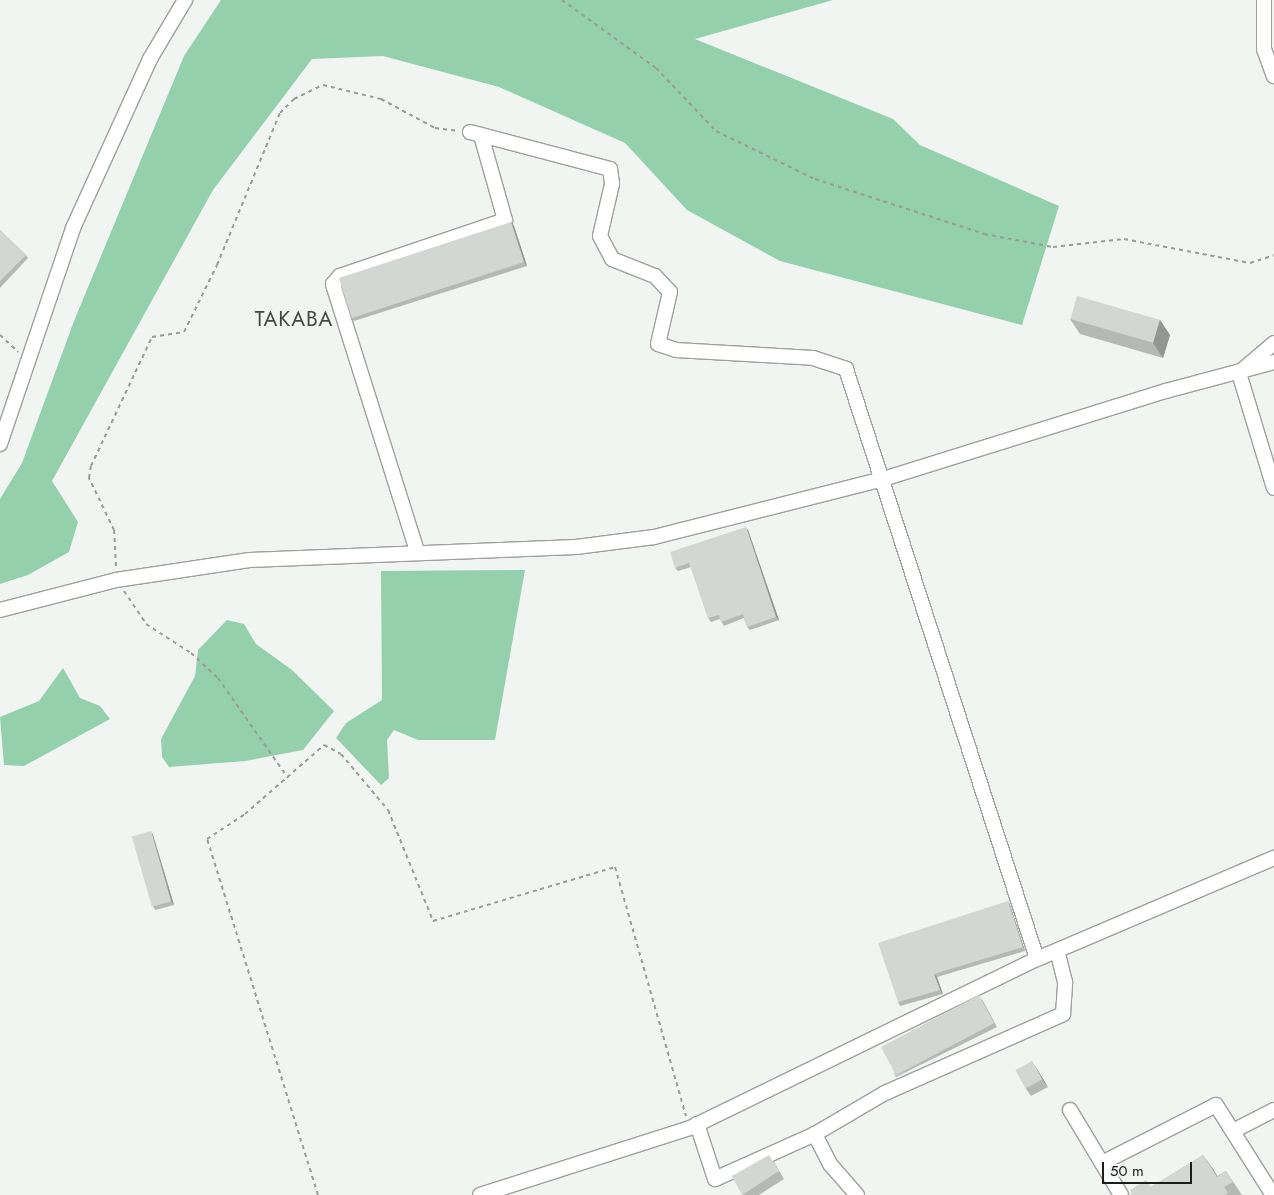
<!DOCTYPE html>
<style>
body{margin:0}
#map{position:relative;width:1274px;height:1195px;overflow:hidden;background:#f1f5f2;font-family:Jost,sans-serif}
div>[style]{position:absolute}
.green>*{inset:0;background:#95d0ad}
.path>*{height:2px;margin-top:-1px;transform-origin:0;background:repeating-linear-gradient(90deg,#999c99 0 4px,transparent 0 8px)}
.roads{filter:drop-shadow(1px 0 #9da19e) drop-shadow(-1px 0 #9da19e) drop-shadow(0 1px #9da19e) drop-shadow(0 -1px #9da19e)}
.minor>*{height:14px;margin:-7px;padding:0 7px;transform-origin:7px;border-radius:7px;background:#fff}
.wall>*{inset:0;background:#b5b9b6}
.shaded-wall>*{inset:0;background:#949694}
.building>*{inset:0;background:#d3d7d4;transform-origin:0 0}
span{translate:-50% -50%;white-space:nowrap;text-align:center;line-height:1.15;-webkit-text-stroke:5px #f1f5f2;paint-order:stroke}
.quarter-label{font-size:21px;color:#434745;letter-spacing:1px}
.scale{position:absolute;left:1102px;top:1162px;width:90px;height:22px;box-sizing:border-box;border:2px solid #1b1c1b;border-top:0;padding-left:6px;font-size:15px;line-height:18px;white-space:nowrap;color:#1b1c1b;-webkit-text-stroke:4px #f1f5f2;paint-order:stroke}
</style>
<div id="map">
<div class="green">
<div style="clip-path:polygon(221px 0,833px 0,695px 39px,893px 119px,920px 145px,1059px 206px,1022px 325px,780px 261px,687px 210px,625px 143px,499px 87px,383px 56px,312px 59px,213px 190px,52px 481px,78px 522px,69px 552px,28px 575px,0 584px,0 499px,22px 463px,74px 321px,184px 56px)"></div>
<div style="clip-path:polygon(525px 570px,495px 740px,418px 740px,394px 730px,387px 740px,389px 778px,381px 785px,336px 738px,346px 723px,382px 700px,381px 571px)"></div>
<div style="clip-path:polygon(227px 620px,244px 624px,256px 644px,292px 670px,334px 711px,303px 750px,245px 761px,169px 767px,162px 757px,161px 739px,195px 676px,198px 650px)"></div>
<div style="clip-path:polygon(63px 668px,80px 698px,100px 706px,110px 719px,24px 766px,4px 765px,0 717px,39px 701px)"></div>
</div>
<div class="path">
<div style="left:562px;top:0;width:116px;rotate:35.9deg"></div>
<div style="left:656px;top:68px;width:87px;rotate:46.4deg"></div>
<div style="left:716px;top:131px;width:110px;rotate:25.9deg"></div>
<div style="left:815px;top:179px;width:178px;rotate:18deg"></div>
<div style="left:984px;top:234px;width:70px;rotate:10.7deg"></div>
<div style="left:1053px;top:247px;width:71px;rotate:-6.4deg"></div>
<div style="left:1124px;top:239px;width:128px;rotate:10.8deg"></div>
<div style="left:1250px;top:263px;width:25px;rotate:-18deg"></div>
<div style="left:0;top:335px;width:25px;rotate:43deg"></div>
<div style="left:116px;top:566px;width:36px;rotate:-93deg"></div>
<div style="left:114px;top:530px;width:58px;rotate:-115.7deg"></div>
<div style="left:89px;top:478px;width:12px;rotate:-81deg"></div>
<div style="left:91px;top:466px;width:143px;rotate:-64.7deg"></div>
<div style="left:152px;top:337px;width:32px;rotate:-9deg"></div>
<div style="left:184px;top:332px;width:75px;rotate:-63.8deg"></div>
<div style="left:217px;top:265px;width:165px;rotate:-67.5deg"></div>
<div style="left:280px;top:113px;width:20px;rotate:-45deg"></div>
<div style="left:294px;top:99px;width:32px;rotate:-26deg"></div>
<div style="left:323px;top:85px;width:60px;rotate:13.6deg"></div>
<div style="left:381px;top:99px;width:61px;rotate:28.2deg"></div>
<div style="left:435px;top:128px;width:24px;rotate:7deg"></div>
<div style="left:124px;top:591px;width:40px;rotate:56deg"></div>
<div style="left:146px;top:624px;width:54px;rotate:32.8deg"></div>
<div style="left:191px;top:653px;width:37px;rotate:43deg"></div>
<div style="left:218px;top:678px;width:122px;rotate:55deg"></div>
<div style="left:318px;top:1195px;width:373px;rotate:-107.3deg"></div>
<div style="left:207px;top:839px;width:45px;rotate:-33.3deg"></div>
<div style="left:245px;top:814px;width:105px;rotate:-41.1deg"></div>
<div style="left:324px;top:745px;width:19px;rotate:28deg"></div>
<div style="left:341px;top:754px;width:73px;rotate:50deg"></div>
<div style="left:388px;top:810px;width:120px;rotate:67.9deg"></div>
<div style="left:433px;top:921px;width:190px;rotate:-16.5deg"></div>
<div style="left:615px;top:867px;width:259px;rotate:74.1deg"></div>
</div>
<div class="roads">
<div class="minor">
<div style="left:1264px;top:0;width:49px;rotate:90deg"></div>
<div style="left:1264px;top:49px;width:29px;rotate:70deg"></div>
<div style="left:470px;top:132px;width:145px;rotate:14.8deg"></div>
<div style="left:610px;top:169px;width:15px;rotate:82deg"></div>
<div style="left:612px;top:184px;width:53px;rotate:103deg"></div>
<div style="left:600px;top:236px;width:26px;rotate:62deg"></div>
<div style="left:612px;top:259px;width:46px;rotate:21.6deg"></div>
<div style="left:655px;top:276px;width:22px;rotate:47deg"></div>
<div style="left:670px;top:292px;width:53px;rotate:103deg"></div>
<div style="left:658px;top:344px;width:19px;rotate:18deg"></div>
<div style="left:676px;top:350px;width:137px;rotate:3.3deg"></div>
<div style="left:813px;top:358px;width:35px;rotate:18deg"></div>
<div style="left:846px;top:369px;width:620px;rotate:72.06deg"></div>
<div style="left:1274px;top:343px;width:46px;rotate:139.4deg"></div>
<div style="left:1239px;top:373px;width:120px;rotate:73.1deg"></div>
<div style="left:0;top:444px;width:228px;rotate:-71.3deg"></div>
<div style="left:73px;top:228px;width:186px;rotate:-65.5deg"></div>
<div style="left:150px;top:59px;width:69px;rotate:-59.3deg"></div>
<div style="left:417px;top:551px;width:280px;rotate:-107.5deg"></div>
<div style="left:333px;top:284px;width:11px;rotate:-49deg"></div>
<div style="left:340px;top:276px;width:174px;rotate:-18.7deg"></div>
<div style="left:505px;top:220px;width:88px;rotate:-105.8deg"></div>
<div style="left:0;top:610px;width:120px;rotate:-14.5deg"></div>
<div style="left:116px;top:580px;width:135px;rotate:-8.5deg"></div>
<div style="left:250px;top:560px;width:326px;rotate:-2.3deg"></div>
<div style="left:576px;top:547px;width:79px;rotate:-7.3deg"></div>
<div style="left:654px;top:537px;width:236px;rotate:-14.2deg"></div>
<div style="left:883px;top:479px;width:296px;rotate:-17.3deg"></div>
<div style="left:1166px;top:391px;width:112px;rotate:-15deg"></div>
<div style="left:1070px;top:1110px;width:99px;rotate:59deg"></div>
<div style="left:697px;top:1124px;width:58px;rotate:71.9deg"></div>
<div style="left:715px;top:1179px;width:110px;rotate:-24.2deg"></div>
<div style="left:1233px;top:1131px;width:46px;rotate:-27.1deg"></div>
<div style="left:1102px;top:1163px;width:128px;rotate:-27deg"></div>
<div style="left:1216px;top:1105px;width:107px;rotate:57.7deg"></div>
<div style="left:480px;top:1195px;width:220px;rotate:-17.7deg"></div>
<div style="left:690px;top:1128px;width:386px;rotate:-26deg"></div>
<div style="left:1037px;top:959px;width:258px;rotate:-23.1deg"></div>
<div style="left:857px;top:1195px;width:41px;rotate:-131.1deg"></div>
<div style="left:830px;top:1164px;width:34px;rotate:-117deg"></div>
<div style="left:815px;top:1134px;width:81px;rotate:-30.4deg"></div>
<div style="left:885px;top:1093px;width:195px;rotate:-23.9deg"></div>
<div style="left:1063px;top:1014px;width:32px;rotate:-86deg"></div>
<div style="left:1065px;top:982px;width:32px;rotate:-104deg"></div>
</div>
</div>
<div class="wall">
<div style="clip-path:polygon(511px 222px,514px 226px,527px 266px,354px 321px,351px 317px)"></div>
<div style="clip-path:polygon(0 230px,26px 255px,28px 258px,0 288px)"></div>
<div style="clip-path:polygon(1070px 319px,1160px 320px,1170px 335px,1163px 358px,1080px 334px)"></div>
<div style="clip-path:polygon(748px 530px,779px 620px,750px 630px,747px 627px,744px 618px,724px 626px,720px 619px,711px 622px,708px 618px,691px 567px,678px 571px,675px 568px)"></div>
<div style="clip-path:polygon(153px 835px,174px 905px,155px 910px,153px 906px)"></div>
<div style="clip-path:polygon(1008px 901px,1010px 905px,1025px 951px,937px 977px,943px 994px,900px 1006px,898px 1002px)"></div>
<div style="clip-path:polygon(982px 999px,997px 1027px,896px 1077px,894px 1073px)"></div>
<div style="clip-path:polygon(1037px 1069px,1048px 1087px,1031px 1096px,1026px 1089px)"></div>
<div style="clip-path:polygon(1203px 1155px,1217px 1176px,1226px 1171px,1242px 1195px,1130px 1195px,1151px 1187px)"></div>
<div style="clip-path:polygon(774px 1162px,784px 1179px,759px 1195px,743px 1195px,732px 1176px)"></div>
</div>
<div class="shaded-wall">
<div style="clip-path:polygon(511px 222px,514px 226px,527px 266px,524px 262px)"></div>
<div style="clip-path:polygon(1160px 320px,1170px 335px,1163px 358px,1153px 343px)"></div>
<div style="clip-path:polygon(746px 527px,748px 530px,779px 620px,776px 617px)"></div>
<div style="clip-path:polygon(151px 831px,153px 835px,174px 905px,171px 901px)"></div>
<div style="clip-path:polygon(1008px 901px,1010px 905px,1025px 951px,1023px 947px)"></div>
<div style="clip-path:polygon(934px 974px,937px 977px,943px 994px,940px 990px)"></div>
<div style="clip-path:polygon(1032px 1061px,1037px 1069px,1048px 1087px,1042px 1079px)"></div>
<div style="clip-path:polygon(1203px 1155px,1213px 1169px,1226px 1190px,1217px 1177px)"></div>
</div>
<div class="building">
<div style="left:511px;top:222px;width:42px;height:181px;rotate:72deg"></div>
<div style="clip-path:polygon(0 230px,26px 255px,0 281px)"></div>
<div style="left:1077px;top:296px;width:86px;height:24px;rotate:16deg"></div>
<div style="clip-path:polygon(746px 527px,776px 617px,747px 627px,743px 614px,721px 622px,719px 615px,708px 618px,689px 563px,675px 568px,670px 552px)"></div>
<div style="left:151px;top:831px;width:73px;height:20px;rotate:74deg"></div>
<div style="clip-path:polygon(1008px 901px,1023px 947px,934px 974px,940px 990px,898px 1002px,878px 943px)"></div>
<div style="left:979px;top:995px;width:32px;height:111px;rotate:62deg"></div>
<div style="left:1032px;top:1061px;width:21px;height:19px;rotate:61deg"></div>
<div style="clip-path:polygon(769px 1155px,779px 1171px,742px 1195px,732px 1176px)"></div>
<div style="clip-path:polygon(1203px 1155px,1217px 1177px,1226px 1171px,1233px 1182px,1224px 1187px,1228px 1193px,1225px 1195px,1130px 1195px,1132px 1194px,1130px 1190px,1146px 1180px,1151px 1187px)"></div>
</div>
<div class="quarter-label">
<span style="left:294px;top:319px">TAKABA</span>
</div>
<div class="scale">50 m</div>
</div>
